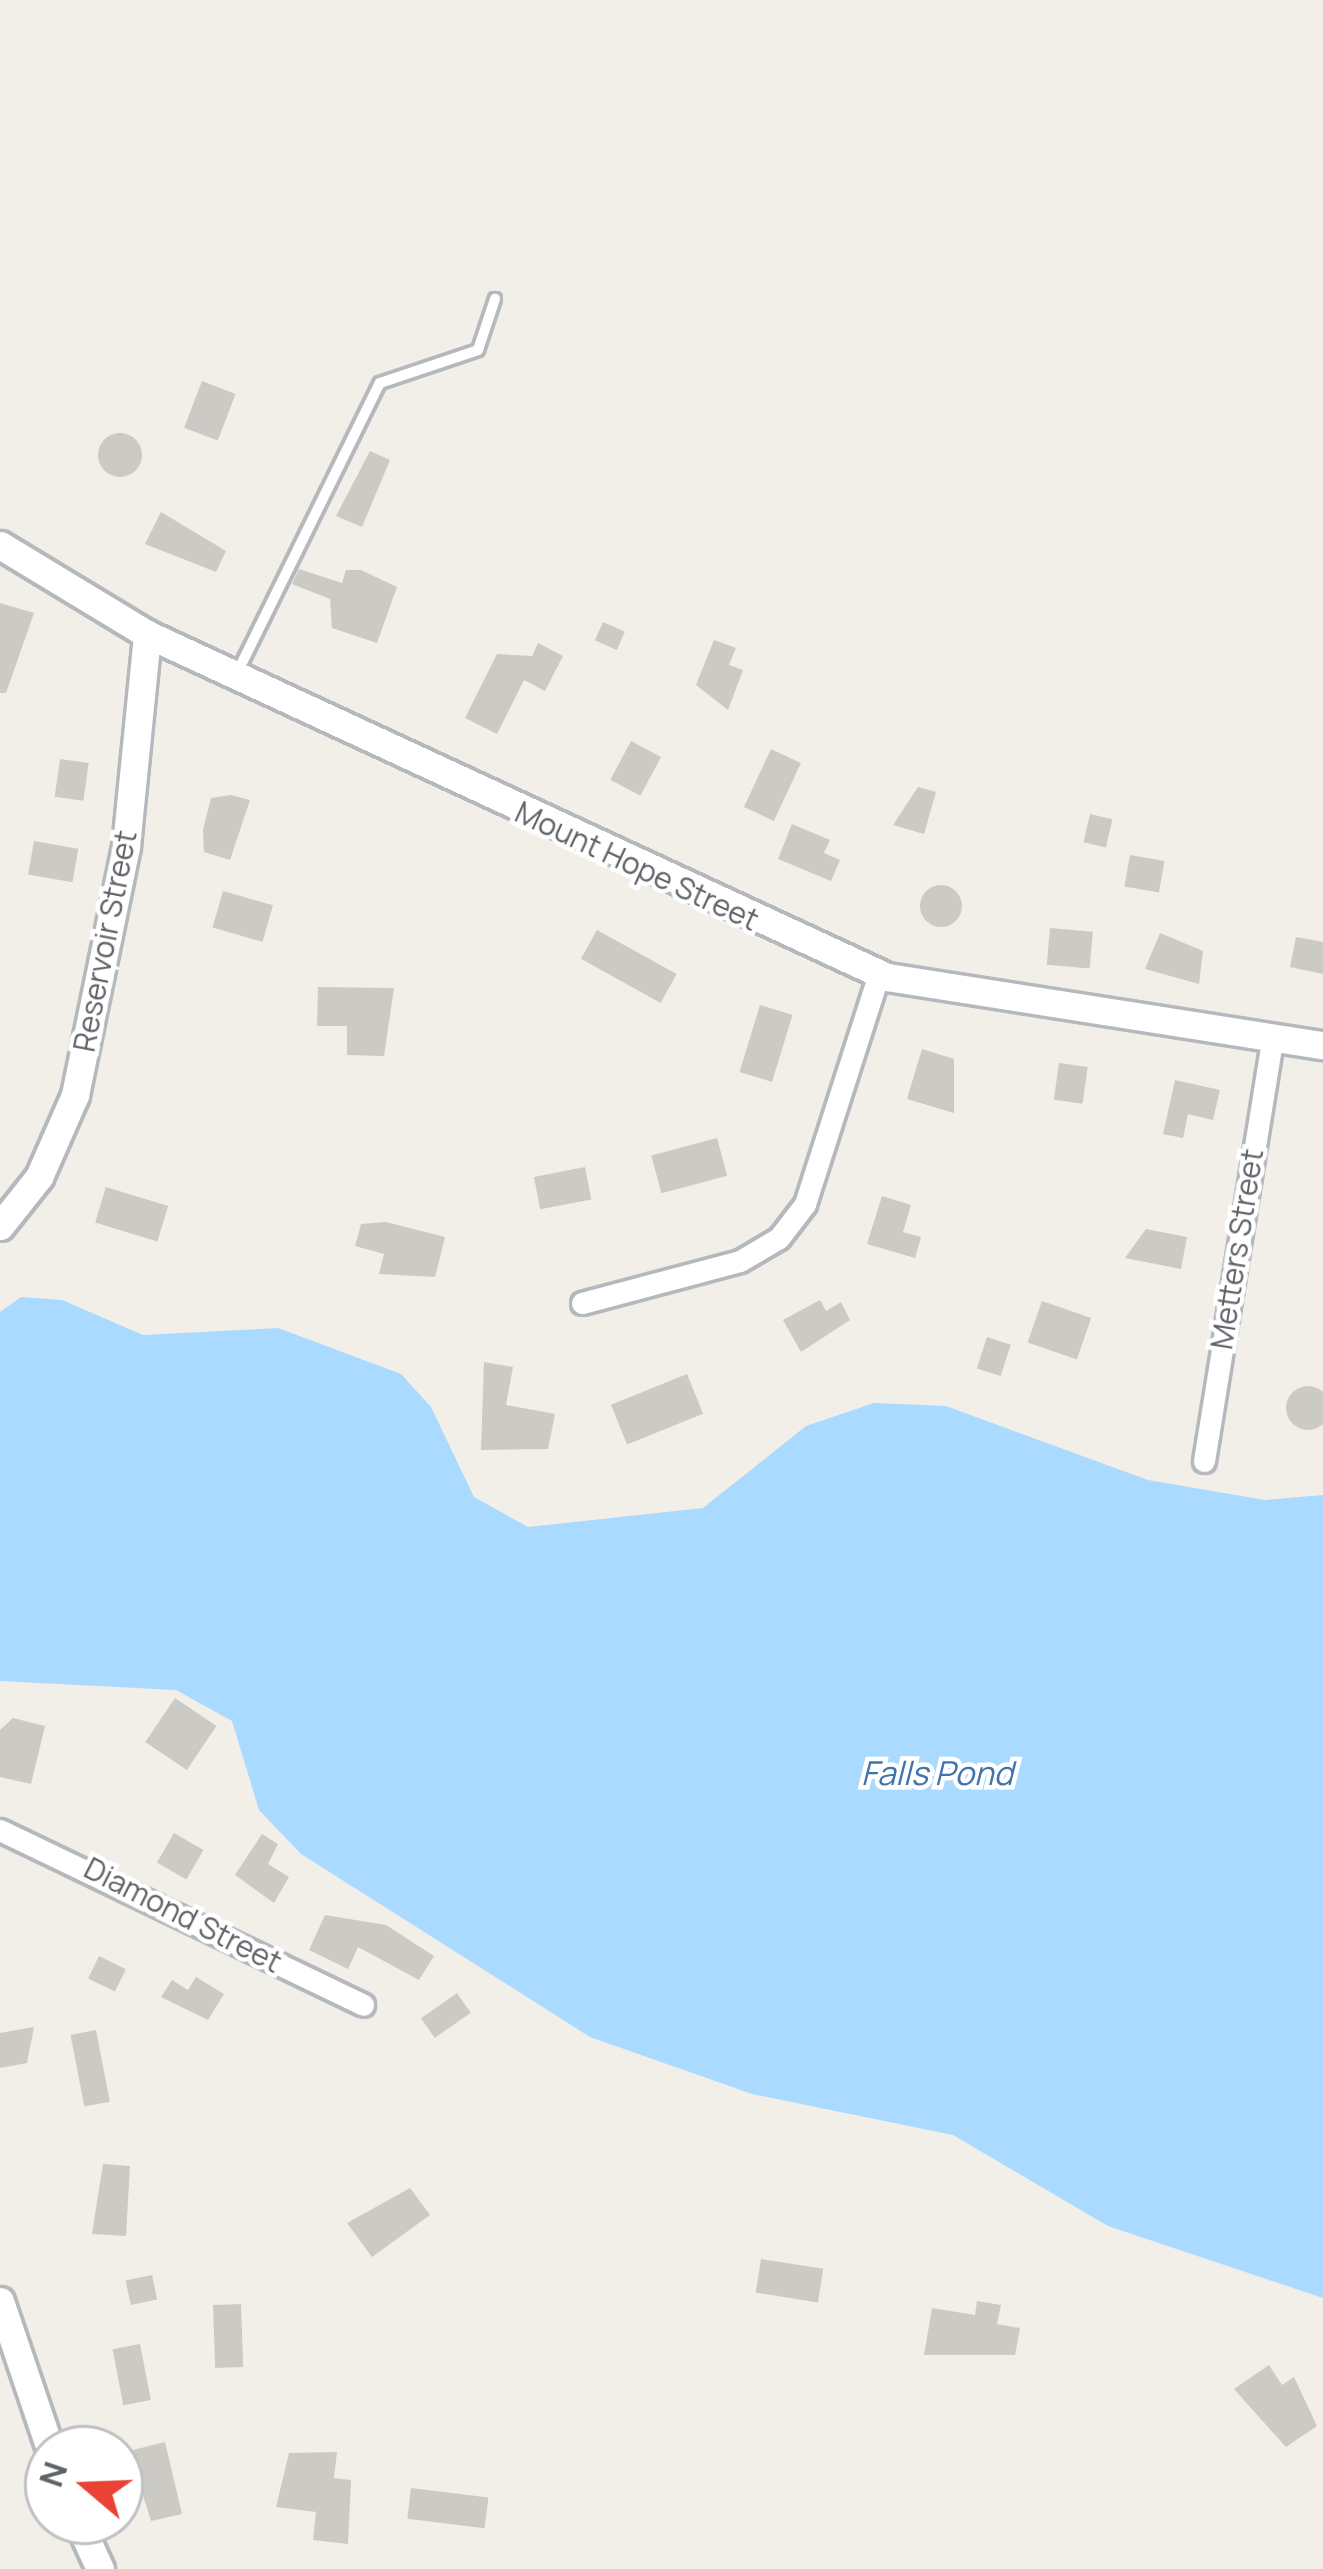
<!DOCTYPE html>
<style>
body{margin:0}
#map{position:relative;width:1323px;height:2569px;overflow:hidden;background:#f1efe8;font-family:Manrope,sans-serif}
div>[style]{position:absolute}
.water>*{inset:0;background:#aadaff}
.building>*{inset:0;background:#cccac5;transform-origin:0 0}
.round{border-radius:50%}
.roads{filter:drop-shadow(3px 0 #b5b8bc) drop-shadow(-3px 0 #b5b8bc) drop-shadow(0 3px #b5b8bc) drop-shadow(0 -3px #b5b8bc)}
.service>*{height:10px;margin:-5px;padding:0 5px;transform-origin:5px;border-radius:5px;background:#fff}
.minor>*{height:21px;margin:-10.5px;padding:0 10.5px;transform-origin:10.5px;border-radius:10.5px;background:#fff}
.tertiary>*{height:27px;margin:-13.5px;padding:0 13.5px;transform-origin:13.5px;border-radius:13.5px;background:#fff}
span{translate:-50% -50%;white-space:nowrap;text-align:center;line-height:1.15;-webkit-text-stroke:9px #fff;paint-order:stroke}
.street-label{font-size:30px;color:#5f6368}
.water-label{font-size:33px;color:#4174aa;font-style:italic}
.north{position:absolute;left:24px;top:2425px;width:120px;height:120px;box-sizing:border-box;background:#fff;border:3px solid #bfc1c3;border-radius:50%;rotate:289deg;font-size:33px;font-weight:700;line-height:48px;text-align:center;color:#5f6368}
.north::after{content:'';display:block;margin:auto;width:42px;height:54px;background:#ea4335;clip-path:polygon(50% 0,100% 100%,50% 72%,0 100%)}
</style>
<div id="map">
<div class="water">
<div style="clip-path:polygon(21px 1297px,62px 1300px,143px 1335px,278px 1328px,401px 1374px,431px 1407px,474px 1497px,528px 1527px,703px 1508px,806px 1426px,874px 1403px,946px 1406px,1148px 1480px,1265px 1500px,1323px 1495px,1323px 2298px,1108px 2226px,953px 2135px,752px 2094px,590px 2037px,301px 1854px,259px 1810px,232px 1721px,176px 1690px,0 1681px,0 1312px)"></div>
</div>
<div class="building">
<div style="left:202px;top:381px;width:36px;height:50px;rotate:21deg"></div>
<div class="round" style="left:98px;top:433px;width:44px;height:44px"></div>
<div style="clip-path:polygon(370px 451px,390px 460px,362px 527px,336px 516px)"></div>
<div style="clip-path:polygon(161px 512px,226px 551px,216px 572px,145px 544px)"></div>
<div style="clip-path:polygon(299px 569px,342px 583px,346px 570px,361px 570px,397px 587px,377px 643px,332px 628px,330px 599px,292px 584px)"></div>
<div style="clip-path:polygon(0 603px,34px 613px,6px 693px,0 693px)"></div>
<div style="left:603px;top:622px;width:24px;height:20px;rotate:24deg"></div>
<div style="clip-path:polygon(714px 640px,736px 648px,729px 665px,743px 670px,728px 710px,696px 685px)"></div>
<div style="clip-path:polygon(538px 643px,563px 656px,545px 691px,524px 680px,497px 734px,465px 718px,497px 654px,532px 656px)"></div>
<div style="left:631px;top:741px;width:34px;height:44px;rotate:28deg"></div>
<div style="left:771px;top:749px;width:33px;height:64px;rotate:25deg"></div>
<div style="left:60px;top:759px;width:29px;height:38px;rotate:8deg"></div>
<div style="clip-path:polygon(918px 787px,936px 792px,924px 834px,893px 825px)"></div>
<div style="clip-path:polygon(231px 795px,250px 800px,230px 860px,204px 852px,203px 830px,211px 798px)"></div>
<div style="left:1090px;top:814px;width:23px;height:29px;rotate:13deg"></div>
<div style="clip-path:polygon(792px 824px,830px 840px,824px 853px,840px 860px,831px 881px,778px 859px)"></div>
<div style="left:34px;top:841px;width:45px;height:34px;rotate:10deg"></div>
<div style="left:1130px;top:855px;width:35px;height:32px;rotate:10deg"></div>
<div class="round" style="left:920px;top:885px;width:42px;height:42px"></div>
<div style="left:223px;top:891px;width:52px;height:38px;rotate:16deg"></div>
<div style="left:1050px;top:928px;width:43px;height:37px;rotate:5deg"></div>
<div style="left:597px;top:930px;width:91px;height:33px;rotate:29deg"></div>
<div style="clip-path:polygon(1160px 933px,1203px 951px,1199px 984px,1145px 969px)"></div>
<div style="clip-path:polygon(1296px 937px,1323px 942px,1323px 974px,1290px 967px)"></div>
<div style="clip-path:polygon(318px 987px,394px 988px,384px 1056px,347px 1055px,347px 1026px,317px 1026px)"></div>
<div style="left:760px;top:1005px;width:34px;height:70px;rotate:17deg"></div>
<div style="clip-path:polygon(922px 1049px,954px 1059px,954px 1113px,907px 1099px)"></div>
<div style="left:1059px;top:1063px;width:29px;height:37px;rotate:8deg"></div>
<div style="clip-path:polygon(1175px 1080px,1220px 1090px,1213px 1120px,1188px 1114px,1183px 1138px,1163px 1134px)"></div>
<div style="left:717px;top:1138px;width:39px;height:68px;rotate:75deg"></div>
<div style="left:585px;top:1167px;width:33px;height:52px;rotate:79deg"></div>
<div style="left:106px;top:1187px;width:65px;height:37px;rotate:17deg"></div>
<div style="clip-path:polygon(882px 1196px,911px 1205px,903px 1232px,921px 1237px,915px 1258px,867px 1244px)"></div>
<div style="clip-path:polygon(386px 1222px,445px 1237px,435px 1277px,379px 1274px,384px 1254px,355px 1246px,361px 1224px)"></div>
<div style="clip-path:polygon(1146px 1229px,1187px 1237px,1181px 1269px,1125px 1258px)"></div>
<div style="clip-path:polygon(820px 1300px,826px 1311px,841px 1302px,850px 1320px,801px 1352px,783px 1320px)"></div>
<div style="left:1042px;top:1301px;width:52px;height:44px;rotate:19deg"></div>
<div style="left:987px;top:1337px;width:25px;height:33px;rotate:18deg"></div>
<div style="clip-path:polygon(484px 1362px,513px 1367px,506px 1405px,555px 1414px,548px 1449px,481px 1450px)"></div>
<div style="left:687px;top:1374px;width:43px;height:82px;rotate:68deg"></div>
<div class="round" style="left:1286px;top:1386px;width:44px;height:44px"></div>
<div style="left:175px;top:1698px;width:50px;height:53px;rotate:34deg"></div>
<div style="clip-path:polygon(13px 1718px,45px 1726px,31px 1784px,0 1777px,0 1730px)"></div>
<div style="left:174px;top:1833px;width:34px;height:34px;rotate:30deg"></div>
<div style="clip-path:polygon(262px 1834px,278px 1844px,268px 1864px,289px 1877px,274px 1903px,235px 1875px)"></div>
<div style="clip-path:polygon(325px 1915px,386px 1925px,434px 1956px,419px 1980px,358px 1947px,348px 1969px,309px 1950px)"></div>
<div style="left:99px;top:1956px;width:30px;height:25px;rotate:26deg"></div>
<div style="clip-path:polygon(196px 1977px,224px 1994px,208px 2020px,161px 1997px,172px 1980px,188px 1990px)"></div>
<div style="left:457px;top:1993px;width:24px;height:44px;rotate:55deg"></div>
<div style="clip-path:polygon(34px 2027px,27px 2063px,0 2068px,0 2033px)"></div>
<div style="left:96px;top:2030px;width:73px;height:26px;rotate:79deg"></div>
<div style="clip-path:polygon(103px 2164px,130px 2166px,126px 2236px,92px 2234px)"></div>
<div style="clip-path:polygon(410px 2188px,430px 2215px,372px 2257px,347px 2223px)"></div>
<div style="left:761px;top:2259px;width:63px;height:34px;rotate:9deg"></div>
<div style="left:152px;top:2275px;width:25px;height:27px;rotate:78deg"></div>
<div style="clip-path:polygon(977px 2301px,1001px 2305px,997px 2324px,1020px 2328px,1015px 2355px,924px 2355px,932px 2308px,975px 2315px)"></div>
<div style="left:241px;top:2304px;width:63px;height:28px;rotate:88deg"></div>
<div style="left:140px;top:2344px;width:57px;height:28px;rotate:79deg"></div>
<div style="clip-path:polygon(1269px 2365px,1282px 2385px,1294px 2377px,1317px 2426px,1286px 2447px,1234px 2389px)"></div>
<div style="clip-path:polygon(165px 2442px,182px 2514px,151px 2521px,129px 2451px)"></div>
<div style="clip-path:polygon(337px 2452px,334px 2478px,351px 2480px,348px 2544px,313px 2540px,316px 2512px,276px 2507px,289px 2453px)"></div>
<div style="left:411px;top:2488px;width:78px;height:31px;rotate:7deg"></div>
</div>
<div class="roads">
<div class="service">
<div style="left:237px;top:673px;width:323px;rotate:-63.8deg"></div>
<div style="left:380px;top:383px;width:103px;rotate:-18.6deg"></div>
<div style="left:478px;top:350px;width:54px;rotate:-71.6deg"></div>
</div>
<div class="minor">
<div style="left:582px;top:1303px;width:163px;rotate:-14.9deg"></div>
<div style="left:740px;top:1261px;width:45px;rotate:-30.5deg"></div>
<div style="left:779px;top:1238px;width:43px;rotate:-52.6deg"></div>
<div style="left:805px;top:1204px;width:243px;rotate:-72.2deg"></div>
<div style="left:1204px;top:1461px;width:427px;rotate:-80.8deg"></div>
<div style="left:0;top:1830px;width:403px;rotate:25.7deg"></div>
</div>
<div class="tertiary">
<div style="left:0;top:545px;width:172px;rotate:31.2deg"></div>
<div style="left:147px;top:634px;width:816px;rotate:24.87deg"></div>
<div style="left:887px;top:977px;width:441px;rotate:8.9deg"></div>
<div style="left:0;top:1226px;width:63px;rotate:-51.5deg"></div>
<div style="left:39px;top:1177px;width:90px;rotate:-66.3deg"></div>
<div style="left:75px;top:1095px;width:254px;rotate:-78.4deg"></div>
<div style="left:126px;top:846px;width:213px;rotate:-84.3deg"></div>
<div style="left:0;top:2301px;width:156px;rotate:71.3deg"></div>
<div style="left:78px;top:2521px;width:53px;rotate:65.4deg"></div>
</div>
</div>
<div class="street-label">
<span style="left:637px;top:866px;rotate:25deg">Mount Hope Street</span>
<span style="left:105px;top:941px;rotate:-79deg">Reservoir Street</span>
<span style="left:1237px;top:1249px;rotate:-81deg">Metters Street</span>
<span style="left:183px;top:1915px;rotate:27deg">Diamond Street</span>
</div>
<div class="water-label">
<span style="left:937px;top:1773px">Falls Pond</span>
</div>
<div class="north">N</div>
</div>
